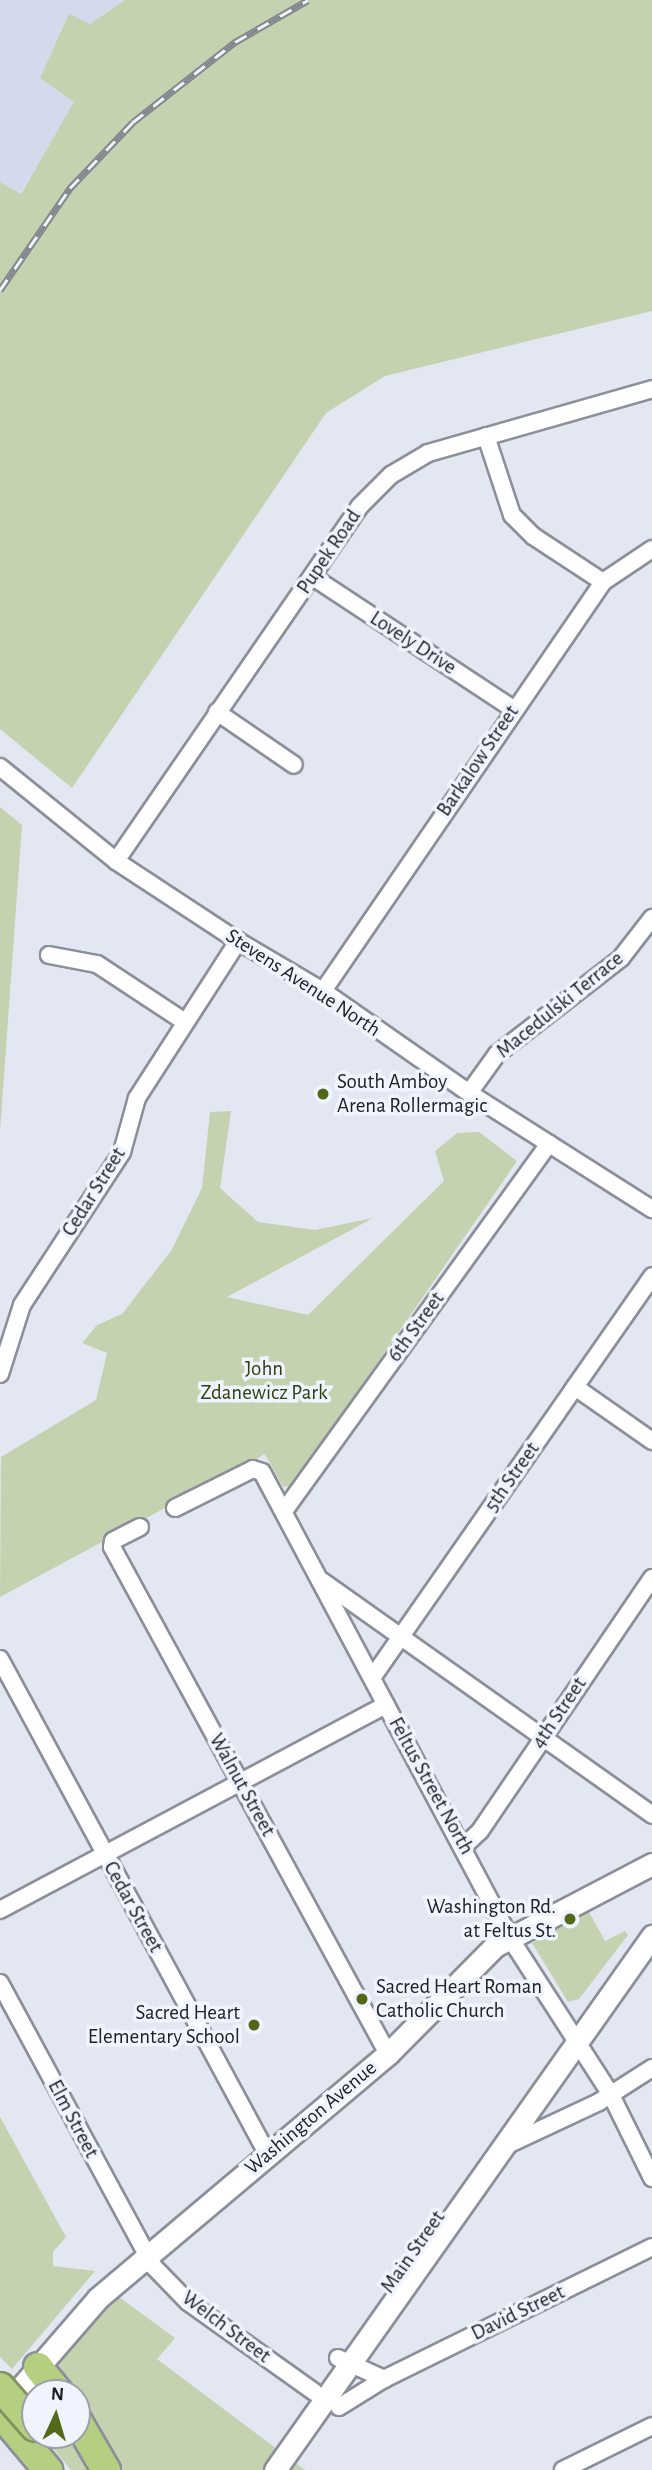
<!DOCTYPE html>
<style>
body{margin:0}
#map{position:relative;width:652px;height:2470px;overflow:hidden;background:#e2e7f2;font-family:"Alegreya Sans",sans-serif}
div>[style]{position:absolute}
.built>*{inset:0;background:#d2daeb}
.green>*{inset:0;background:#c5d2af}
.roads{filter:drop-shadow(2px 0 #8b8f99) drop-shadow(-2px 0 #8b8f99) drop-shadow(0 2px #8b8f99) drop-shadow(0 -2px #8b8f99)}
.street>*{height:16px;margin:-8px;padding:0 8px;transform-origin:8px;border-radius:8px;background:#fff}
.secondary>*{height:21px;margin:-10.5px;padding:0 10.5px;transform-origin:10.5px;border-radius:10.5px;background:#fff}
.highway>*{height:28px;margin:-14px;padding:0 14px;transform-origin:14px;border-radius:14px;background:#b4cf7f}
.rail>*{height:7px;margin-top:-3.5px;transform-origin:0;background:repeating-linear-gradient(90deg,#eff4ff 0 13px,#84878f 0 26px);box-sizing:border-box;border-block:2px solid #84878f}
.bridges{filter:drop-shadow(2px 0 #809260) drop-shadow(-2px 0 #809260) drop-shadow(0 2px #809260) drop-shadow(0 -2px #809260)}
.highway-bridge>*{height:28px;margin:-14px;padding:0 14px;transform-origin:14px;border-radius:14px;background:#b4cf7f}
.dots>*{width:19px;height:19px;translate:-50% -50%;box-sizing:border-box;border:4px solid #eff4ff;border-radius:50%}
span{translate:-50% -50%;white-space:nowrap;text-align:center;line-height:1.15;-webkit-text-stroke:7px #eff4ff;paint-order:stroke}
.street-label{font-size:21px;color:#202226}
.poi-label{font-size:21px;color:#202226}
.left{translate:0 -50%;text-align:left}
.right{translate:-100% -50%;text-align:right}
.park-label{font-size:21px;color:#313f0c}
.north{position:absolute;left:21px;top:2379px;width:70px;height:70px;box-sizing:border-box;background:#eff4ff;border:2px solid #9ca0a8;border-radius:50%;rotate:4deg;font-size:19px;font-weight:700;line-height:28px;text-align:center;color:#202226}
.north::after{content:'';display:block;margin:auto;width:24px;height:32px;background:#536918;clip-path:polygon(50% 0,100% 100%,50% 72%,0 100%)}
</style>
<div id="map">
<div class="built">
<div style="clip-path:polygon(0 0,125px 0,90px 24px,69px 14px,75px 102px,20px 194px,0 182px)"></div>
</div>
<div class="green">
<div style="clip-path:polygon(125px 0,652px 0,652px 311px,385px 376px,326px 413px,72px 788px,0 729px,0 182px,21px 194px,74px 102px,40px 78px,69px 14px,90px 24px)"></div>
<div style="clip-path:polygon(0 807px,22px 825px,0 1131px)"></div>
<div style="clip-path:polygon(231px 1111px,220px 1188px,258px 1222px,315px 1230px,373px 1218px,227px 1297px,308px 1315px,444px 1181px,435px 1151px,457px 1133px,479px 1132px,517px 1161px,293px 1485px,283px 1487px,265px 1454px,0 1597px,1px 1457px,96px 1400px,107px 1353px,82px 1343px,97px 1325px,122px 1314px,171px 1251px,202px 1188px,210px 1112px)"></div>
<div style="clip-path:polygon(589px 1912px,605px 1941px,625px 1931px,628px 1935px,579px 1999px,568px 2002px,532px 1943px)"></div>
<div style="clip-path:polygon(0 2117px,66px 2237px,53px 2252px,53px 2266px,95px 2271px,12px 2369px,0 2357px)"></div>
<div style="clip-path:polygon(108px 2289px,175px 2338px,157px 2359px,305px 2470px,71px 2470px,42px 2435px,77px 2435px,77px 2393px,35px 2393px,35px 2407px,19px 2389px)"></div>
</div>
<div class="roads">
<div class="street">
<div style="left:486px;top:436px;width:83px;rotate:71.8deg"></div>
<div style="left:512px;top:515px;width:30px;rotate:45deg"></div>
<div style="left:533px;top:536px;width:84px;rotate:33.3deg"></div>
<div style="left:313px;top:577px;width:240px;rotate:33.4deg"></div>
<div style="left:217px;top:712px;width:93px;rotate:34.5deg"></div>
<div style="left:0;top:767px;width:149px;rotate:39deg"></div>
<div style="left:116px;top:861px;width:146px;rotate:33.3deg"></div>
<div style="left:238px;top:941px;width:99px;rotate:30.5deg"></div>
<div style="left:323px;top:991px;width:178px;rotate:34.9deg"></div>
<div style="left:469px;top:1093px;width:217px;rotate:32.4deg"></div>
<div style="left:116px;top:861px;width:429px;rotate:-55.5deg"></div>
<div style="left:359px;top:507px;width:45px;rotate:-45deg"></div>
<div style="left:391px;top:475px;width:43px;rotate:-30.7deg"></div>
<div style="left:428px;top:453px;width:233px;rotate:-15.9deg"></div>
<div style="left:49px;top:955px;width:49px;rotate:10.6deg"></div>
<div style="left:97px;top:964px;width:105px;rotate:33.4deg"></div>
<div style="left:323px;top:991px;width:496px;rotate:-55.6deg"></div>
<div style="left:603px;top:582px;width:59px;rotate:-34deg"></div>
<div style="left:469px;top:1093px;width:48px;rotate:-54.3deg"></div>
<div style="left:497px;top:1054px;width:157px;rotate:-37.7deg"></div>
<div style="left:621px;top:958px;width:51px;rotate:-52.2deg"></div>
<div style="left:0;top:1374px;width:72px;rotate:-72.3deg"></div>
<div style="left:22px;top:1305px;width:183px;rotate:-56.8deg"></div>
<div style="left:122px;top:1152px;width:56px;rotate:-74.5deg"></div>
<div style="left:137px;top:1098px;width:187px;rotate:-57.2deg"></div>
<div style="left:575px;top:1387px;width:94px;rotate:35deg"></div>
<div style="left:175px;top:1508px;width:87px;rotate:-26.6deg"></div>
<div style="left:253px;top:1469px;width:9px;rotate:18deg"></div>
<div style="left:262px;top:1472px;width:528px;rotate:61.98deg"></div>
<div style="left:510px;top:1938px;width:184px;rotate:57.2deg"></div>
<div style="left:610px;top:2093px;width:95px;rotate:63.7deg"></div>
<div style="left:284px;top:1511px;width:453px;rotate:-54.2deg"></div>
<div style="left:140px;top:1527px;width:30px;rotate:153deg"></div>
<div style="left:113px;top:1541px;width:6px;rotate:99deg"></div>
<div style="left:112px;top:1547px;width:577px;rotate:61.44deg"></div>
<div style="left:322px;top:1581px;width:405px;rotate:35.3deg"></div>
<div style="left:0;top:1659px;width:564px;rotate:61.62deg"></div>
<div style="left:372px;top:1678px;width:490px;rotate:-55.1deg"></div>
<div style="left:464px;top:1846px;width:22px;rotate:-43deg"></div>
<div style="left:480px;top:1831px;width:306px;rotate:-55.8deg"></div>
<div style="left:0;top:1910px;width:437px;rotate:-28deg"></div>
<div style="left:0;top:1983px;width:322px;rotate:61.6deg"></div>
<div style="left:153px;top:2266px;width:50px;rotate:45.8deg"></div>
<div style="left:188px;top:2302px;width:155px;rotate:35.5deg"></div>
<div style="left:503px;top:2147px;width:106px;rotate:-25.1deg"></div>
<div style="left:599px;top:2102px;width:63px;rotate:-32.7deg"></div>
<div style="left:338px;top:2358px;width:51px;rotate:24.5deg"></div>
<div style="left:384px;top:2379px;width:299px;rotate:-26.2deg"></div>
<div style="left:339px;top:2407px;width:53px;rotate:-31.9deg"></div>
<div style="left:563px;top:2470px;width:99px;rotate:-26.3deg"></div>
</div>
<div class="secondary">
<div style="left:2px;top:2409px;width:147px;rotate:-49.1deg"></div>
<div style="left:98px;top:2298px;width:379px;rotate:-40.1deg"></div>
<div style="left:388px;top:2054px;width:152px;rotate:-45.3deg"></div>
<div style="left:495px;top:1946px;width:177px;rotate:-27.6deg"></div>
<div style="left:275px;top:2470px;width:654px;rotate:-54.78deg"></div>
</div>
<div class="highway">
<div style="left:38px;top:2367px;width:33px;rotate:51deg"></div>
<div style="left:0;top:2413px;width:75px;rotate:49.9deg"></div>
<div style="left:77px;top:2420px;width:58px;rotate:59.9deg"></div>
</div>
</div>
<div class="rail">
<div style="left:0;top:290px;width:124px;rotate:-55.5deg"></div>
<div style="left:70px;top:188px;width:91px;rotate:-46.3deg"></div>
<div style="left:133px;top:122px;width:130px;rotate:-38.1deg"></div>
<div style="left:235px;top:42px;width:84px;rotate:-29.9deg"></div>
</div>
<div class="bridges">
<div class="highway-bridge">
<div style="left:0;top:2387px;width:53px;rotate:48.8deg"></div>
</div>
</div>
<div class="dots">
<div style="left:323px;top:1094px;background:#536918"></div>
<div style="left:570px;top:1919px;background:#536918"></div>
<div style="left:362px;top:1999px;background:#536918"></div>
<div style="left:254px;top:2025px;background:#536918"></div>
</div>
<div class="street-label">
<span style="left:329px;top:552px;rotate:-56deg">Pupek Road</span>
<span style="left:413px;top:643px;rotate:33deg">Lovely Drive</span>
<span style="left:478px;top:761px;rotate:-56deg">Barkalow Street</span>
<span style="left:303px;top:983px;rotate:33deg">Stevens Avenue North</span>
<span style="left:560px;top:1005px;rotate:-39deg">Macedulski Terrace</span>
<span style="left:94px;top:1192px;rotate:-58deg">Cedar Street</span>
<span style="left:416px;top:1327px;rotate:-54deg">6th Street</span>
<span style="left:512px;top:1477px;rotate:-55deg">5th Street</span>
<span style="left:559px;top:1713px;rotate:-56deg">4th Street</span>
<span style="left:242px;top:1785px;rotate:61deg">Walnut Street</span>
<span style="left:431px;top:1786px;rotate:61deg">Feltus Street North</span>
<span style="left:133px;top:1907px;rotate:61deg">Cedar Street</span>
<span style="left:311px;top:2118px;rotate:-40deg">Washington Avenue</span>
<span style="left:73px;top:2119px;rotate:62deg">Elm Street</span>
<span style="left:413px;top:2252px;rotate:-55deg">Main Street</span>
<span style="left:518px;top:2313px;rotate:-26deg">David Street</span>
<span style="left:226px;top:2327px;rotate:37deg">Welch Street</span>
</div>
<div class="poi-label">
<span class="left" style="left:337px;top:1094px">South Amboy<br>Arena Rollermagic</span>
<span class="right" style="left:556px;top:1919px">Washington Rd.<br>at Feltus St.</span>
<span class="left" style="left:376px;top:1999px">Sacred Heart Roman<br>Catholic Church</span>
<span class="right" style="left:240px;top:2025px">Sacred Heart<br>Elementary School</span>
</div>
<div class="park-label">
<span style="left:264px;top:1381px">John<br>Zdanewicz Park</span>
</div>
<div class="north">N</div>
</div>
